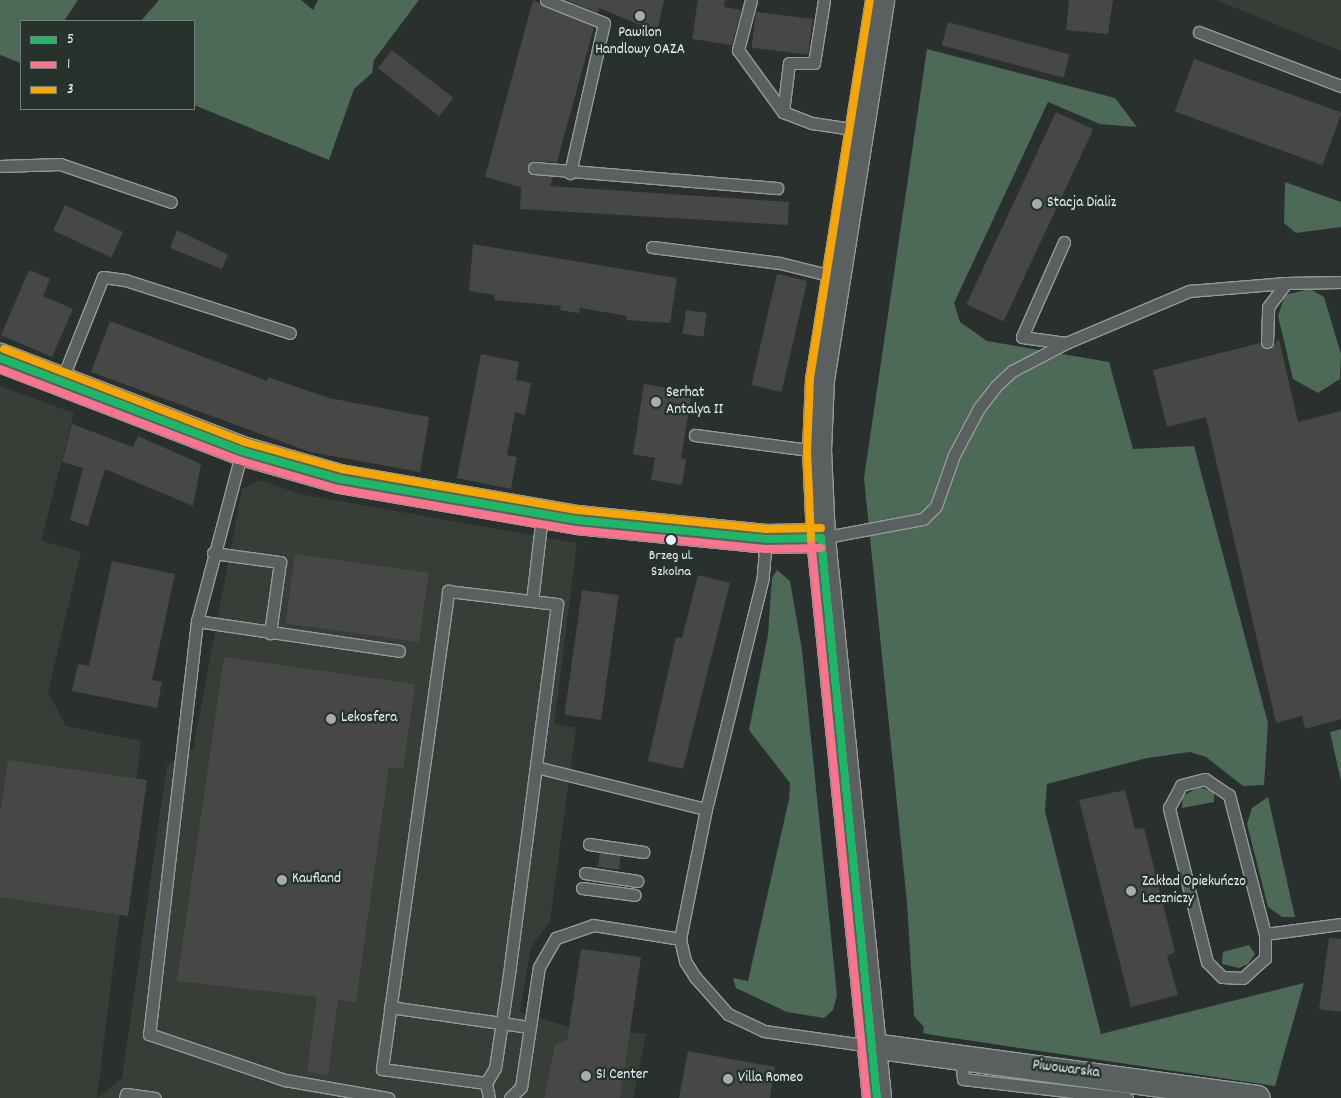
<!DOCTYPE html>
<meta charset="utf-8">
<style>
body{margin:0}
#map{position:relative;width:1341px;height:1098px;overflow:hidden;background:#29302d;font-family:Dekko,sans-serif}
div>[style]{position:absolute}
.built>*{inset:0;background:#373d37}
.green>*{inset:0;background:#4c6a57}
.building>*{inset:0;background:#474845;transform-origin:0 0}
.roads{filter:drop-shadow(1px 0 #959a9a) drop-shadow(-1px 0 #959a9a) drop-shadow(0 1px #959a9a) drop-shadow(0 -1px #959a9a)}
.service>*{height:11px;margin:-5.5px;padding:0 5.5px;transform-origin:5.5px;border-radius:5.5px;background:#5a6060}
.minor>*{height:24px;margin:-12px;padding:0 12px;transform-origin:12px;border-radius:12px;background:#5a6060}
.tertiary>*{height:28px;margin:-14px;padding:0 14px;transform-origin:14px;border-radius:14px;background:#5a6060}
.secondary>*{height:28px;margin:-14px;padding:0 14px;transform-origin:14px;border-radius:14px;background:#5a6060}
.bus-1>*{height:8px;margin:-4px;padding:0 4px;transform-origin:4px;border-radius:4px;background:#1ab867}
.bus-2>*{height:8px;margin:-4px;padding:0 4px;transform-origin:4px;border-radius:4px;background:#fc738d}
.bus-3>*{height:8px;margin:-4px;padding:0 4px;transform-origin:4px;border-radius:4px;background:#f7a600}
.dots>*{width:14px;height:14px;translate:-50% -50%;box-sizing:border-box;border:2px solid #26332d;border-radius:50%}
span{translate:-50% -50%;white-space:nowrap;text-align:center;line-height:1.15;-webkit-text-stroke:5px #26332d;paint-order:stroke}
.bus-label{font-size:14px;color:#e8f1f8}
.poi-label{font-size:15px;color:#e8f1f8}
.left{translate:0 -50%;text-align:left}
.street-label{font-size:15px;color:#e8f1f8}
.legend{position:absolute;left:20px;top:20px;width:175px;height:90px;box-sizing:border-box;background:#26332d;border:1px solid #747f7e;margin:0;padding:6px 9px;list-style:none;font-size:15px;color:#e8f1f8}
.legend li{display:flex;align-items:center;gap:10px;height:25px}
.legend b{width:25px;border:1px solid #747f7e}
</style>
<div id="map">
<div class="built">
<div style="clip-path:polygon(1216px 0,1341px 0,1341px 51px)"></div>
<div style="clip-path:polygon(0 386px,74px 413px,41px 541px,81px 552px,48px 692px,66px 726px,141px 741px,97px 1098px,122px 1078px,167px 765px,193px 749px,242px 489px,261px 480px,300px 494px,577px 543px,554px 724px,576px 728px,550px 921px,531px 947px,520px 1012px,569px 1027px,646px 1034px,633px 1098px,0 1098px)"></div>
</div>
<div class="green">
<div style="clip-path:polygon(0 0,78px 0,64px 21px,21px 21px,21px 63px,0 55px)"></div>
<div style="clip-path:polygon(159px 0,301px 0,313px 10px,318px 0,419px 0,374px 60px,372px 73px,354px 89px,329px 160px,194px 105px,194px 21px,141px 21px)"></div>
<div style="clip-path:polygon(927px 49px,1115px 98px,1137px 127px,1100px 124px,1048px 102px,954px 303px,960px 322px,987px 341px,1109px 362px,1133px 449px,1194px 446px,1268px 723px,1264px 785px,1243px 786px,1206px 757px,1190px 752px,1147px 758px,1047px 784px,1045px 811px,1101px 1034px,1304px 983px,1275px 1086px,933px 1035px,923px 1033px,924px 1027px,914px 1016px,907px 903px,864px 478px)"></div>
<div style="clip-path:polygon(1285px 182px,1341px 202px,1341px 227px,1296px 233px,1284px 223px)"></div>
<div style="clip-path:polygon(1310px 289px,1324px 297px,1341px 354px,1340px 379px,1318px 393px,1293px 379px,1278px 316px,1285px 295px)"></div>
<div style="clip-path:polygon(777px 570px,790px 581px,802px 650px,837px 995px,833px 1010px,824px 1018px,787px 1012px,736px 988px,733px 978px,748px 981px,789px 799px,790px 783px,749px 730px,768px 635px,772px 578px)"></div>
<div style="clip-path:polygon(1341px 729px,1341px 781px,1330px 732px)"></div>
<div style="clip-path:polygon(1199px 787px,1214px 792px,1214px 802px,1182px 808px,1183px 796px)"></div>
<div style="clip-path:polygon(1268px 797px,1295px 917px,1282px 917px,1268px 907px,1247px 824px,1252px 808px)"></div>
<div style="clip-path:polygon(1249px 945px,1255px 954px,1248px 964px,1239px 968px,1222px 964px,1223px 952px)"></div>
</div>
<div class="building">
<div style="clip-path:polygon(533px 0,594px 27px,557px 162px,531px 161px,527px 167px,529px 174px,553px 177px,550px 186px,789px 202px,788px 225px,520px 209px,521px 187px,485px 177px)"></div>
<div style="clip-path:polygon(566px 0,664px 0,657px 32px,599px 8px,598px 13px)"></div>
<div style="clip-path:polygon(698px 0,725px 0,724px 7px,741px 10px,732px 45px,692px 39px)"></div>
<div style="clip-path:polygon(1069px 0,1113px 0,1108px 34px,1066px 30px)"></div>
<div style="left:756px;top:12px;width:57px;height:36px;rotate:7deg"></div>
<div style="left:948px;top:22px;width:126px;height:24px;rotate:15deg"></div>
<div style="left:392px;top:50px;width:78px;height:23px;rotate:38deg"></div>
<div style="left:1194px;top:59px;width:157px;height:56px;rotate:20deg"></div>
<div style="left:1056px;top:112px;width:41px;height:212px;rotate:25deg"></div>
<div style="left:65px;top:205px;width:64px;height:28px;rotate:25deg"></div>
<div style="clip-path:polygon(177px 230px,228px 255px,222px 269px,170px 248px)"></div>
<div style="clip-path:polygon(473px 244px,677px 278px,670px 323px,626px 320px,627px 316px,580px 308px,579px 313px,560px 310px,561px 306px,494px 300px,495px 295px,469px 291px)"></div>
<div style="clip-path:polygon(29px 270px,50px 279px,43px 296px,73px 309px,52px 357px,1px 335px)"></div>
<div style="left:777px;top:274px;width:31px;height:114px;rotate:13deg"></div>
<div style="left:686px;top:310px;width:21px;height:24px;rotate:8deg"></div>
<div style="clip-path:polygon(110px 321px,267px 381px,268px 377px,329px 398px,429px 417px,420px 472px,310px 452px,91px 372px)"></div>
<div style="clip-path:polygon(1279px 339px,1298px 422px,1341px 411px,1341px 719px,1305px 729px,1302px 716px,1276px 723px,1206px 417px,1167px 427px,1153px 370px,1260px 343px,1270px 349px)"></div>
<div style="clip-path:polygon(481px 354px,519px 362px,516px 380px,531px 383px,525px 415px,515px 412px,507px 455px,517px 457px,511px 489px,457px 478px)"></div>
<div style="clip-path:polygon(644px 384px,692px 392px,681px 458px,686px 459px,682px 485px,651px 480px,655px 458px,633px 454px)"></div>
<div style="clip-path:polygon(72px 424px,133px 447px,138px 436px,201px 464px,193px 506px,105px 469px,88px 526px,70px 520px,83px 468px,62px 462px)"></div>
<div style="left:295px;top:554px;width:135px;height:70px;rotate:8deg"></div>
<div style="clip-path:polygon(112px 561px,175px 574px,152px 680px,162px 682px,157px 708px,72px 691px,78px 664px,89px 666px)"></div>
<div style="clip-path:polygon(698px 575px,730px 583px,683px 769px,648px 761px,676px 637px,682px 638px)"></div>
<div style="left:582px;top:590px;width:37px;height:126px;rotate:8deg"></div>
<div style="clip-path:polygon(224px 657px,415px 684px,403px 769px,389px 767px,356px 1002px,338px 1000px,328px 1075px,307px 1072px,317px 997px,177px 981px)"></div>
<div style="clip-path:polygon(8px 760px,147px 780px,128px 916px,0 897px,0 814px)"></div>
<div style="clip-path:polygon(1125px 790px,1135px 829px,1144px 828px,1175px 952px,1167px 956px,1178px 995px,1131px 1007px,1079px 800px)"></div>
<div style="left:600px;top:853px;width:21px;height:14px;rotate:8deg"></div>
<div style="clip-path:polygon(1329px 938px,1341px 939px,1341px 1012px,1319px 1009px)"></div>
<div style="clip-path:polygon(581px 949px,641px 957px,620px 1098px,544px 1098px,555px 1044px,567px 1040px)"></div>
<div style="clip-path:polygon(688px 1051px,775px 1067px,770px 1098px,679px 1098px)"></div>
</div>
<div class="roads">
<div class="service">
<div style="left:546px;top:0;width:62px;rotate:21.6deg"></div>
<div style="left:604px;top:23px;width:154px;rotate:102.8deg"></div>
<div style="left:751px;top:0;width:52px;rotate:104.6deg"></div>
<div style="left:738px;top:50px;width:77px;rotate:54deg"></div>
<div style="left:783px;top:112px;width:31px;rotate:21deg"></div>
<div style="left:812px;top:123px;width:48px;rotate:8.5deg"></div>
<div style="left:1199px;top:32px;width:152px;rotate:20.8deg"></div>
<div style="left:783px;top:112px;width:49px;rotate:-83deg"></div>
<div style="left:789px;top:63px;width:25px"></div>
<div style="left:814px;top:63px;width:64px;rotate:-81deg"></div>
<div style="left:0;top:166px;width:60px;rotate:-1.9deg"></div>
<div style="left:60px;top:164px;width:117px;rotate:18.9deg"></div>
<div style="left:534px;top:168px;width:244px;rotate:4.7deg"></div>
<div style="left:1064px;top:242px;width:104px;rotate:113.9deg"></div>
<div style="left:1022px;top:337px;width:44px;rotate:7.8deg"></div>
<div style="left:1066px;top:343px;width:134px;rotate:-22.9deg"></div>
<div style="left:1189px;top:291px;width:97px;rotate:-4.7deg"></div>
<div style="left:652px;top:247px;width:129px;rotate:7.1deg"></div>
<div style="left:780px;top:263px;width:58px;rotate:14deg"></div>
<div style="left:1267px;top:342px;width:35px;rotate:-88deg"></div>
<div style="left:1268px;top:307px;width:30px;rotate:-53deg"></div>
<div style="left:1286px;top:283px;width:55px;rotate:-1deg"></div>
<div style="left:61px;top:382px;width:113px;rotate:-68.2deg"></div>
<div style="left:103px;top:277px;width:22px;rotate:8deg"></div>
<div style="left:125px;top:280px;width:173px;rotate:17.8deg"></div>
<div style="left:695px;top:435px;width:123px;rotate:7.5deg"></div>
<div style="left:242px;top:451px;width:176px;rotate:104.8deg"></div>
<div style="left:197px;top:621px;width:416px;rotate:96.6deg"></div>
<div style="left:149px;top:1034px;width:144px;rotate:18.7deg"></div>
<div style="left:285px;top:1080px;width:105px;rotate:9.9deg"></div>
<div style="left:821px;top:538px;width:104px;rotate:-10.6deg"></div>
<div style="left:923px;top:519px;width:18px;rotate:-45deg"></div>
<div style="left:936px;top:506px;width:54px;rotate:-70.6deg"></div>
<div style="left:954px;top:455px;width:53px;rotate:-62deg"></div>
<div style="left:979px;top:408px;width:28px;rotate:-52deg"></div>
<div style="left:996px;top:386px;width:22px;rotate:-43deg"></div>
<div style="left:1012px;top:371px;width:61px;rotate:-27.4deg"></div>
<div style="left:766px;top:539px;width:38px;rotate:95deg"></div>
<div style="left:763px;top:577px;width:239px;rotate:103.8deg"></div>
<div style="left:706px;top:809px;width:133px;rotate:101.3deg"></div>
<div style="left:680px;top:939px;width:23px;rotate:77deg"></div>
<div style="left:685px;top:961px;width:19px;rotate:58deg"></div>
<div style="left:695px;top:977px;width:50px;rotate:48.3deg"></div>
<div style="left:728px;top:1014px;width:40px;rotate:25deg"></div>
<div style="left:764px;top:1031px;width:108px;rotate:8deg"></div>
<div style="left:213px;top:553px;width:68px;rotate:7.7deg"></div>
<div style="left:280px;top:562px;width:72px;rotate:98deg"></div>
<div style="left:448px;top:591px;width:110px;rotate:6.8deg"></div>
<div style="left:557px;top:604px;width:366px;rotate:97.4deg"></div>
<div style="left:510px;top:967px;width:102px;rotate:98.4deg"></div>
<div style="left:495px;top:1068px;width:17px;rotate:121deg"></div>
<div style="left:486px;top:1083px;width:105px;rotate:-172.3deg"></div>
<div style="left:382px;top:1069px;width:483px;rotate:-82.1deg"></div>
<div style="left:532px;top:601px;width:86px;rotate:-83.3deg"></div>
<div style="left:197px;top:621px;width:204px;rotate:8.4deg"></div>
<div style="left:536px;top:767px;width:175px;rotate:13.9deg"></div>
<div style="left:1205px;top:779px;width:29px;rotate:34deg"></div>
<div style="left:1229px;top:795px;width:144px;rotate:75.5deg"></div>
<div style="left:1265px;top:934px;width:24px;rotate:90deg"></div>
<div style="left:1265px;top:958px;width:30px;rotate:138deg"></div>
<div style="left:1243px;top:978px;width:21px;rotate:-177deg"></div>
<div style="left:1222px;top:977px;width:21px;rotate:-135deg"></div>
<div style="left:1207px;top:962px;width:159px;rotate:-103.9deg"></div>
<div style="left:1169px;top:808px;width:26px;rotate:-62deg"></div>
<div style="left:1181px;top:785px;width:25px;rotate:-14deg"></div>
<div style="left:589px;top:844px;width:55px;rotate:8.4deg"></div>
<div style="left:585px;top:873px;width:53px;rotate:8.7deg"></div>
<div style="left:582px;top:888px;width:53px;rotate:7.5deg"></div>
<div style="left:1265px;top:934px;width:77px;rotate:-7.5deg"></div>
<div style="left:390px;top:1007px;width:140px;rotate:8.2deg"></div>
<div style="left:961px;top:1056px;width:23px;rotate:85deg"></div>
<div style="left:963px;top:1079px;width:165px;rotate:6.6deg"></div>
<div style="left:486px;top:1083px;width:15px;rotate:79deg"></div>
<div style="left:125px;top:1098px;width:4px;rotate:-76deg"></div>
<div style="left:126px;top:1094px;width:29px;rotate:8deg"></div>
<div style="left:510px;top:1098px;width:16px;rotate:-45deg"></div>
<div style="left:521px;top:1087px;width:121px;rotate:-81.5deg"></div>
<div style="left:539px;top:967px;width:34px;rotate:-60deg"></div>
<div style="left:556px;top:938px;width:39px;rotate:-19deg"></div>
<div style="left:593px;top:925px;width:88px;rotate:9.1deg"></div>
</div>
<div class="minor">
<div style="left:873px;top:1046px;width:388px;rotate:7.7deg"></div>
</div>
<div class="tertiary">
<div style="left:0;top:358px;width:259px;rotate:21deg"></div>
<div style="left:242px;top:451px;width:102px;rotate:15.9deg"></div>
<div style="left:340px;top:479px;width:241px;rotate:9.8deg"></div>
<div style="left:577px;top:520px;width:190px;rotate:5.7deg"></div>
<div style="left:766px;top:539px;width:55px;rotate:-1deg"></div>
</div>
<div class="secondary">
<div style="left:877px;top:1098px;width:563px;rotate:-95.71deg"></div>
<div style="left:821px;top:538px;width:87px;rotate:-92.6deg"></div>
<div style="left:817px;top:451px;width:71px;rotate:-87.6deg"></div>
<div style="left:820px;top:380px;width:385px;rotate:-81deg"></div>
</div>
</div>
<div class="bus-1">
<div style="left:0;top:358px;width:259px;rotate:21deg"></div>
<div style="left:242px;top:451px;width:102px;rotate:15.9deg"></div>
<div style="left:340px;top:479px;width:241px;rotate:9.8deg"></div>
<div style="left:577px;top:520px;width:190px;rotate:5.7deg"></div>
<div style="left:766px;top:539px;width:55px;rotate:-1deg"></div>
<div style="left:821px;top:538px;width:563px;rotate:84.29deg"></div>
</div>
<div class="bus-2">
<div style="left:0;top:369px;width:255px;rotate:20.9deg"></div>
<div style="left:238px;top:460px;width:104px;rotate:16.2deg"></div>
<div style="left:338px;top:489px;width:242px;rotate:9.8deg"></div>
<div style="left:576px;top:530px;width:190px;rotate:5.7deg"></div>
<div style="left:765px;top:549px;width:56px;rotate:-1deg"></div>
<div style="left:811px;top:539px;width:562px;rotate:84.28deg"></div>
</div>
<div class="bus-3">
<div style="left:4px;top:349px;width:258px;rotate:21.1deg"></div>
<div style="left:245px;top:442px;width:101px;rotate:15.6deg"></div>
<div style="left:342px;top:469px;width:240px;rotate:9.9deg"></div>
<div style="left:578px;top:510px;width:189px;rotate:5.8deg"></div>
<div style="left:766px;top:529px;width:55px;rotate:-1deg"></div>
<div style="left:811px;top:538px;width:87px;rotate:-92.6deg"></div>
<div style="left:807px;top:451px;width:73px;rotate:-87.6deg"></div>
<div style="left:810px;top:378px;width:383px;rotate:-81deg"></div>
</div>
<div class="dots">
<div style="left:640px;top:16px;background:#a5adb1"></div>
<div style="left:1037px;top:204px;background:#a5adb1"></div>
<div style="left:656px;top:402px;background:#a5adb1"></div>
<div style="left:671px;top:540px;background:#e8f1f8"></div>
<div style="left:331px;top:719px;background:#a5adb1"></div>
<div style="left:282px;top:880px;background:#a5adb1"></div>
<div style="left:1131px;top:891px;background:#a5adb1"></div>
<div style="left:586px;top:1076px;background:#a5adb1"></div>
<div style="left:728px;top:1079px;background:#a5adb1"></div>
</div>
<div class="bus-label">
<span style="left:671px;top:564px">Brzeg ul.<br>Szkolna</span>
</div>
<div class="poi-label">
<span style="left:640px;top:42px">Pawilon<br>Handlowy OAZA</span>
<span class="left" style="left:1047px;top:204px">Stacja Dializ</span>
<span class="left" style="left:666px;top:402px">Serhat<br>Antalya II</span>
<span class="left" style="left:341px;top:719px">Lekosfera</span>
<span class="left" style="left:292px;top:880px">Kaufland</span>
<span class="left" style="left:1142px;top:891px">Zakład Opiekuńczo<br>Leczniczy</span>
<span class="left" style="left:596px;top:1076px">S1 Center</span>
<span class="left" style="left:738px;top:1079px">Villa Romeo</span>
</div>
<div class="street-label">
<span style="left:1066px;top:1070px;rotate:7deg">Piwowarska</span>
</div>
<ul class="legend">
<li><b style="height:6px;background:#1ab867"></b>5</li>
<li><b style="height:6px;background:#fc738d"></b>1</li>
<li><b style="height:6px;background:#f7a600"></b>3</li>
</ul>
</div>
